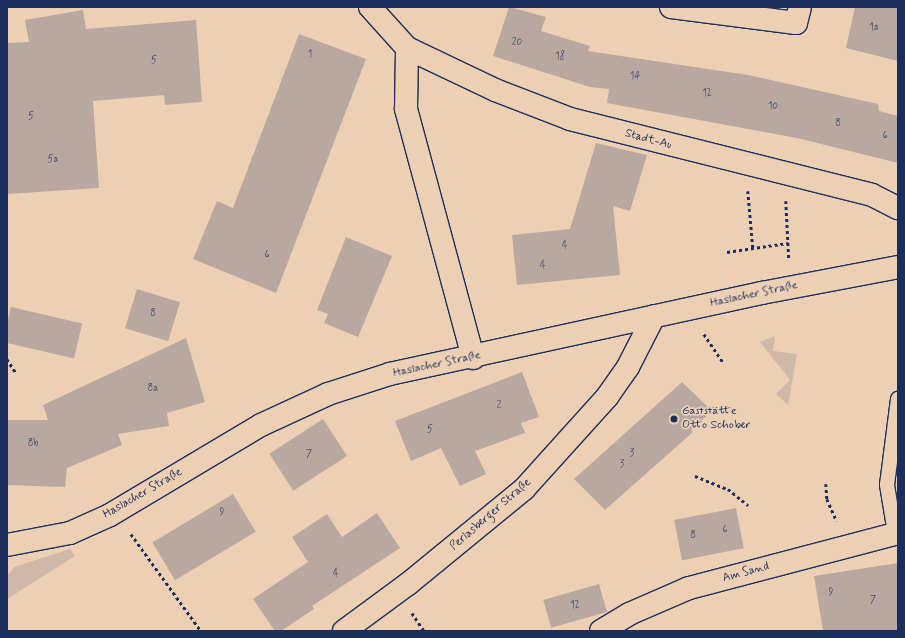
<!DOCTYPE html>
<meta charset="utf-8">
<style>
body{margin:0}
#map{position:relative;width:905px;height:638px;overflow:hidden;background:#edd0b4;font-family:Mynerve,sans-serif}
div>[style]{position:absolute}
.green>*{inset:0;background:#cfb8a8}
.building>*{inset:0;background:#b9a89f;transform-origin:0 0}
.path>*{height:2.5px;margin-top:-1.25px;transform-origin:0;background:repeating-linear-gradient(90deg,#1b2f5e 0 3px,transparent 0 6px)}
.roads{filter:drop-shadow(1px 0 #1b2f5e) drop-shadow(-1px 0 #1b2f5e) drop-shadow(0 1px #1b2f5e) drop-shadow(0 -1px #1b2f5e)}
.service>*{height:14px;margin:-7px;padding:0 7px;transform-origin:7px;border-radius:7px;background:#edd0b4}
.minor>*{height:22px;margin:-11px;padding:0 11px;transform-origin:11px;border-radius:11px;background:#edd0b4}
.tertiary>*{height:22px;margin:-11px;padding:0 11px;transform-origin:11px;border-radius:11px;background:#edd0b4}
.dots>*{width:11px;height:11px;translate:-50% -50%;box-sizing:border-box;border:2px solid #edd0b4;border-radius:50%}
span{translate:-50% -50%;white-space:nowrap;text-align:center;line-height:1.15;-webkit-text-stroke:3.5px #edd0b4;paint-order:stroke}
.number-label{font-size:10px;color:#424d6e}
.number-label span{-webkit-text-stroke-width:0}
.street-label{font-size:12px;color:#1b2f5e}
.poi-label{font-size:12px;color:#1b2f5e}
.left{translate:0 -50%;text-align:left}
.frame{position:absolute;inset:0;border:8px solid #1b2f5e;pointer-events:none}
</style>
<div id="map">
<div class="green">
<div style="clip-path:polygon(775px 336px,773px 351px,797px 354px,788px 405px,776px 394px,790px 380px,760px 342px)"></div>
<div style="clip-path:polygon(70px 549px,75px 556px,7px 599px,7px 576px,14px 567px)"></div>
</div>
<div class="building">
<div style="clip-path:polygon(509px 7px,546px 17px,541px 31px,590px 46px,588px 51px,748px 75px,878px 104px,879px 111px,898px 116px,898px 163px,797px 138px,607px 103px,609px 89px,590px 87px,493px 56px)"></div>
<div style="clip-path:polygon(855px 7px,898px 7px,898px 61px,846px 48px)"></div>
<div style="clip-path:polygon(83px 10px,86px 29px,196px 20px,202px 102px,165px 105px,164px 95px,93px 101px,99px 188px,7px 194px,7px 43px,29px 42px,25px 20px)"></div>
<div style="clip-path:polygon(299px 34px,366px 59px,276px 293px,193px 259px,217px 201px,233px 208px)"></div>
<div style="clip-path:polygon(596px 143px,647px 155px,630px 211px,613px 206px,620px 275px,517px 285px,512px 235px,570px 229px)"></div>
<div style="clip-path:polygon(346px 237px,392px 256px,358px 337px,324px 323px,328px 314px,317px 310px)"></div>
<div style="left:137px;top:289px;width:45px;height:41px;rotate:17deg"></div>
<div style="left:11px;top:307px;width:73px;height:36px;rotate:13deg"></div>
<div style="clip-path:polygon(186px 338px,205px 402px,167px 413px,169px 426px,118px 434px,122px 445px,67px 468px,65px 487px,7px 485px,7px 420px,48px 420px,43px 405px)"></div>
<div style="clip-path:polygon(522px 372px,539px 417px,521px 423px,525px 433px,475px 451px,486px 474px,460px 486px,441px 448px,411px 461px,395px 421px)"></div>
<div style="clip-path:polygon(682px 382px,712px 411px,691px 430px,693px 432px,605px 510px,574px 479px)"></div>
<div style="left:323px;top:419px;width:44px;height:64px;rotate:57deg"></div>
<div style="left:233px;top:494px;width:44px;height:94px;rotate:59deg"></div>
<div style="left:736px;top:508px;width:41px;height:63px;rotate:79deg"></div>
<div style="clip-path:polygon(377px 513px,400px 548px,312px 606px,314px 609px,281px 631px,275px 631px,253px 599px,308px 562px,292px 537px,327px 514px,342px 537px)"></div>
<div style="clip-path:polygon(898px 563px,898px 631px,823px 631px,814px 576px)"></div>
<div style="left:599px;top:584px;width:29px;height:58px;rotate:74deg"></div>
</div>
<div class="path">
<div style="left:748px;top:191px;width:57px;rotate:85deg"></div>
<div style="left:786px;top:201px;width:59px;rotate:87.1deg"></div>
<div style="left:727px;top:252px;width:62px;rotate:-8.4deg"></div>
<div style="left:704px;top:334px;width:36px;rotate:56deg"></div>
<div style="left:7px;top:359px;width:17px;rotate:57deg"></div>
<div style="left:695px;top:476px;width:35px;rotate:22deg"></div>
<div style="left:728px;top:489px;width:26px;rotate:39deg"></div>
<div style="left:826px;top:484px;width:15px;rotate:86deg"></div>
<div style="left:827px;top:499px;width:24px;rotate:66deg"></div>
<div style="left:131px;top:534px;width:120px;rotate:54.2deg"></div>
<div style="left:412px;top:613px;width:22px;rotate:56deg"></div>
</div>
<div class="roads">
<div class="service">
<div style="left:895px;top:533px;width:49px;rotate:-99.5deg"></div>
<div style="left:887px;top:485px;width:87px;rotate:-82.7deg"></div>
</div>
<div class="minor">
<div style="left:370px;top:7px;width:55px;rotate:47.9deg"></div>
<div style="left:407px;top:48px;width:98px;rotate:25.5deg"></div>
<div style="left:495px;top:90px;width:80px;rotate:21.1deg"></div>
<div style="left:570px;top:119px;width:311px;rotate:14.1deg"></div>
<div style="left:872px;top:195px;width:29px;rotate:27deg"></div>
<div style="left:671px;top:7px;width:126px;rotate:7.3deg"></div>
<div style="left:796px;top:23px;width:16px;rotate:-76deg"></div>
<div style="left:407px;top:48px;width:61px;rotate:90.9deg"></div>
<div style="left:406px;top:109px;width:258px;rotate:74.9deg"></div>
<div style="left:601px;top:631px;width:33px;rotate:-31deg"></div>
<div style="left:629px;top:614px;width:65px;rotate:-23.4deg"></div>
<div style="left:689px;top:588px;width:216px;rotate:-14.7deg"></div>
</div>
<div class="tertiary">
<div style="left:7px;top:545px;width:64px;rotate:-10.8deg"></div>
<div style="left:70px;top:533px;width:44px;rotate:-24.2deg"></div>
<div style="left:110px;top:515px;width:176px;rotate:-30.8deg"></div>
<div style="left:261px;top:425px;width:74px;rotate:-24.8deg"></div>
<div style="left:328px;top:394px;width:65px;rotate:-17.9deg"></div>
<div style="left:390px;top:374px;width:381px;rotate:-12.3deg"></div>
<div style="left:762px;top:293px;width:138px;rotate:-10.8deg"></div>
<div style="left:344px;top:631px;width:79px;rotate:-36.3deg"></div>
<div style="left:408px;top:584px;width:150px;rotate:-39.3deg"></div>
<div style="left:524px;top:489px;width:124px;rotate:-47.9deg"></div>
<div style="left:607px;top:397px;width:37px;rotate:-55deg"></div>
<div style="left:628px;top:367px;width:57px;rotate:-63deg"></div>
</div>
</div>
<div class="dots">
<div style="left:674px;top:419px;background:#1b2f5e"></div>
</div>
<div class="number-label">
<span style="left:874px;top:28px">1a</span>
<span style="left:517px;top:43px">20</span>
<span style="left:310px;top:55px">1</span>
<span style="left:560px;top:57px">18</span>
<span style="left:154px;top:61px">5</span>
<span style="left:635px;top:77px">14</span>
<span style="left:707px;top:94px">12</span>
<span style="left:773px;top:107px">10</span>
<span style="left:31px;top:117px">5</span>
<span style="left:838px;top:124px">8</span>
<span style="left:885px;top:136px">6</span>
<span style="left:53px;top:160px">5a</span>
<span style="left:565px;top:246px">4</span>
<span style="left:267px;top:255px">6</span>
<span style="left:543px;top:266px">4</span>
<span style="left:153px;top:314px">8</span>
<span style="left:153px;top:389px">8a</span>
<span style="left:499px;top:406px">2</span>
<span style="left:430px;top:430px">5</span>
<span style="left:33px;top:444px">8b</span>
<span style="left:632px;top:454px">3</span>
<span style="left:309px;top:455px">7</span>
<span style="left:622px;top:465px">3</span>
<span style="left:222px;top:513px">9</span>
<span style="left:725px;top:530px">6</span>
<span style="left:693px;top:536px">8</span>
<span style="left:336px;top:574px">4</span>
<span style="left:831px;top:593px">9</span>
<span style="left:873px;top:601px">7</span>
<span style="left:575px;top:606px">12</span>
</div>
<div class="street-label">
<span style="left:648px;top:140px;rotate:15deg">Stadt-Au</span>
<span style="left:754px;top:295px;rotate:-12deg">Haslacher Straße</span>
<span style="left:437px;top:365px;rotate:-12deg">Haslacher Straße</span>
<span style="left:143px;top:494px;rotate:-30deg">Haslacher Straße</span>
<span style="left:491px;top:515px;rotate:-41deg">Perlasberger Straße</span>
<span style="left:746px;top:573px;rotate:-15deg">Am Sand</span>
</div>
<div class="poi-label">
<span class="left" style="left:682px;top:419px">Gaststätte<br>Otto Schober</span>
</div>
<div class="frame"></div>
</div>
